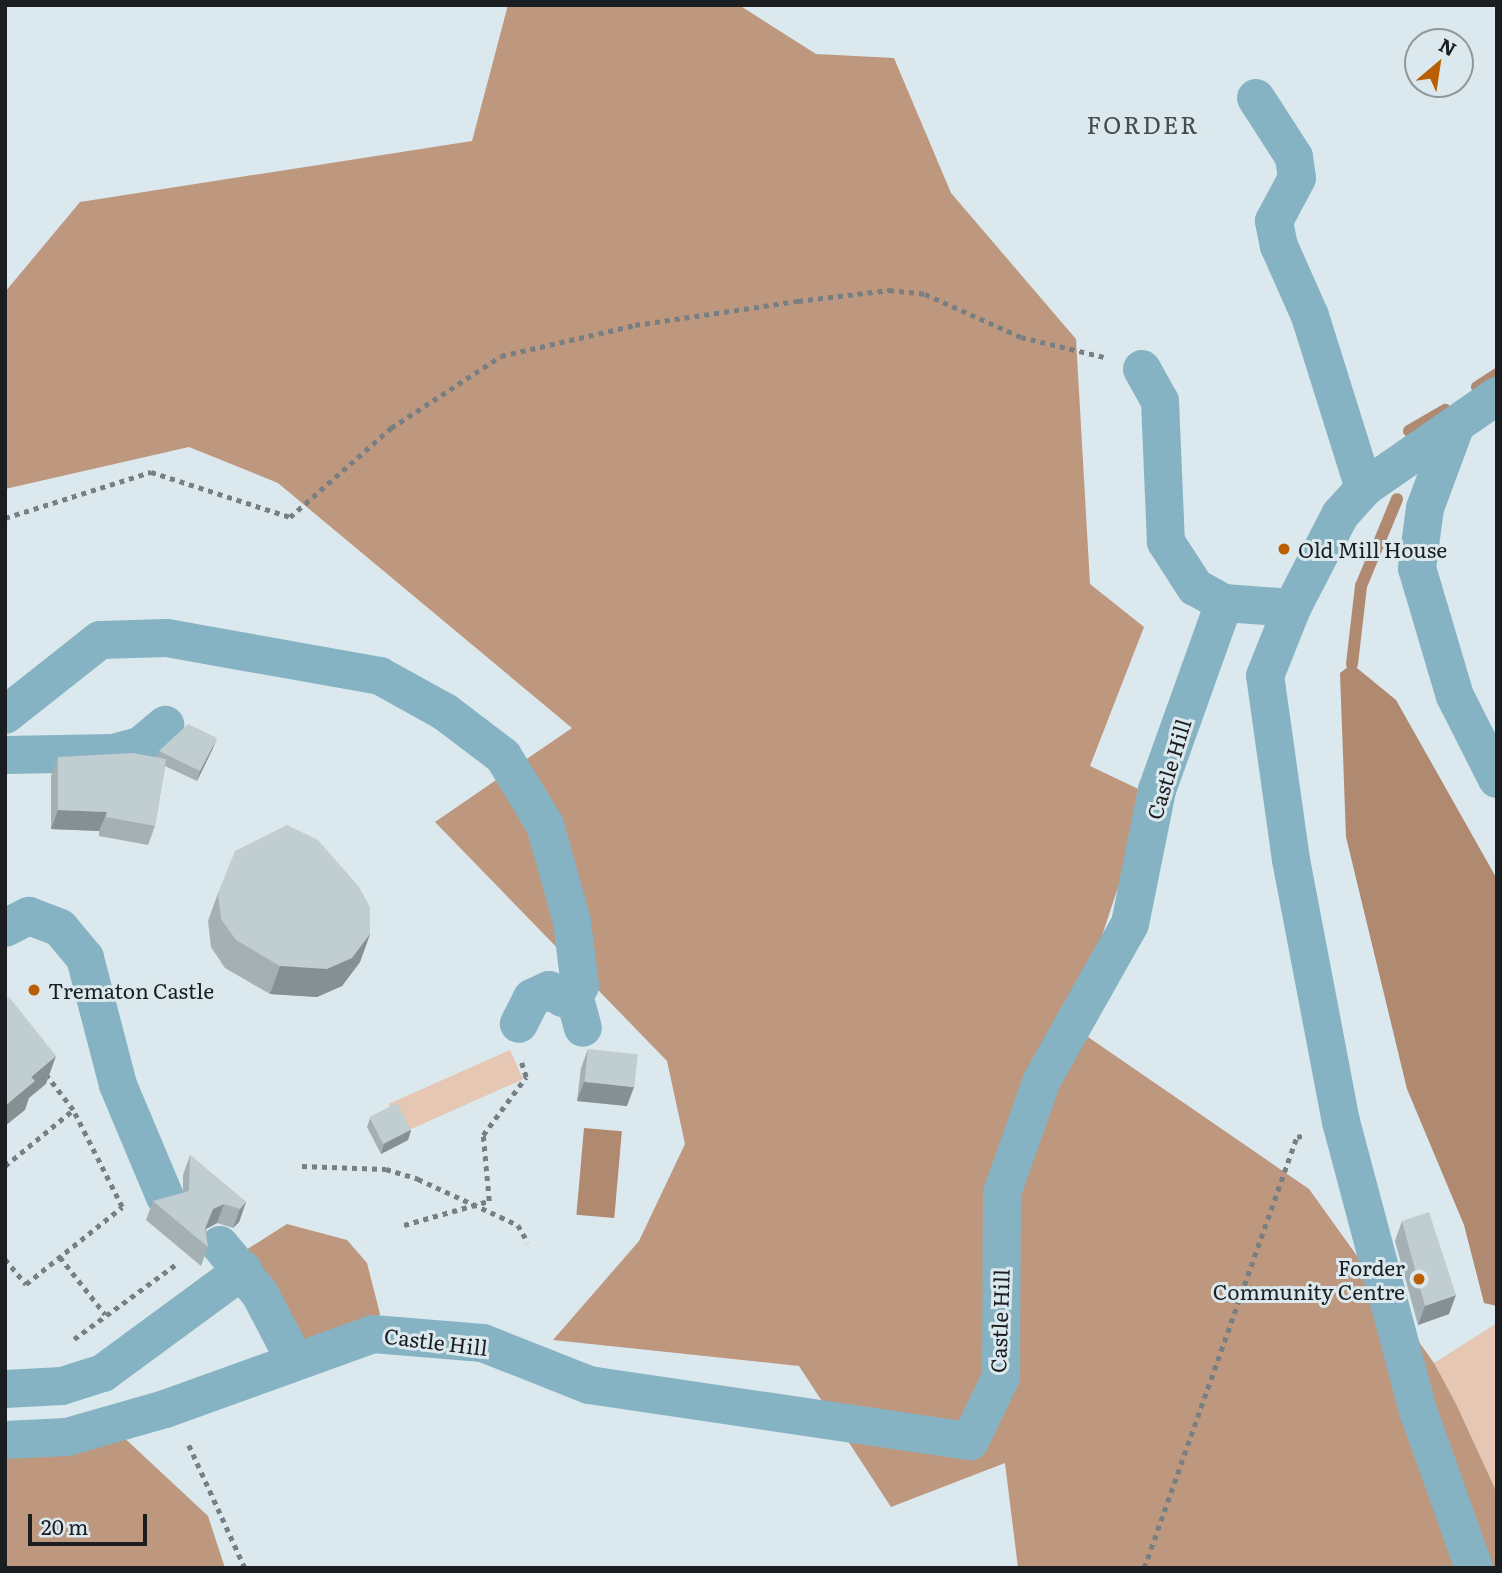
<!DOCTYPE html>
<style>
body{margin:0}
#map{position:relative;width:1502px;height:1573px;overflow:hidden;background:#dbe8ed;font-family:Literata,serif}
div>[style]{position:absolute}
.green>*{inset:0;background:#e5c7b3;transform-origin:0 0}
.forest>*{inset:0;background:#bd977e}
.water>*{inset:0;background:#af8970;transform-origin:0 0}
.stream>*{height:12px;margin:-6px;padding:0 6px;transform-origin:6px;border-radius:6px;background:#af8970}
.path>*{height:4.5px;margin-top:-2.25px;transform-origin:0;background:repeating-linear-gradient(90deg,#777f83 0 5px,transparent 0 10px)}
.minor>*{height:38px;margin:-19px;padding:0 19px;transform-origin:19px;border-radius:19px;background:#86b3c3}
.wall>*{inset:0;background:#a5b0b4}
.shaded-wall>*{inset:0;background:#869092}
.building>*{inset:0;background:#c0cdd1;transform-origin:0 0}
.dots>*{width:19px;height:19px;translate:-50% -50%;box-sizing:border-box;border:4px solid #dbe8ed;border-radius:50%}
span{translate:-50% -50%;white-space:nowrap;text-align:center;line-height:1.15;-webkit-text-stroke:6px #dbe8ed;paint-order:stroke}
.poi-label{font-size:21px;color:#1a1e20}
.left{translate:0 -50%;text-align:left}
.right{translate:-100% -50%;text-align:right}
.street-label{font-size:21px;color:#1a1e20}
.quarter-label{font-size:24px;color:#424d51;letter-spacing:2px}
.frame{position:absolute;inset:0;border:7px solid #1a1e20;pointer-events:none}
.north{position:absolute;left:1404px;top:28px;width:70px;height:70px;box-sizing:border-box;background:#dbe8ed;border:2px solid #8e979b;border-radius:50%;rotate:29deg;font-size:19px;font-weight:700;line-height:28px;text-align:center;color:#1a1e20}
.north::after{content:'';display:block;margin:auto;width:24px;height:32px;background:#ba5e03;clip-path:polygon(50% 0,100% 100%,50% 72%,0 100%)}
.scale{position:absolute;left:28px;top:1514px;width:119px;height:32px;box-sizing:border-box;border:4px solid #1a1e20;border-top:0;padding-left:9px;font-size:21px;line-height:24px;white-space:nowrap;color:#1a1e20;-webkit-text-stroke:5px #dbe8ed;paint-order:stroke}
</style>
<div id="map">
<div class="green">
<div style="left:510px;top:1050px;width:32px;height:133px;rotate:66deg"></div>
<div style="clip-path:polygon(1497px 1323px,1497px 1493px,1434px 1363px)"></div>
</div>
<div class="forest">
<div style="clip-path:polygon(508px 5px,739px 5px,816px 54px,894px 58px,951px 193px,1076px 339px,1090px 584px,1144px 627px,1090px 766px,1149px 794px,1072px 1026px,1309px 1189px,1434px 1363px,1456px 1404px,1497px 1493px,1497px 1568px,1018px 1568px,1005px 1463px,891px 1507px,799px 1366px,553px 1340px,639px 1241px,685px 1144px,667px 1061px,435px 822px,572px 728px,278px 483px,189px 447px,5px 489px,5px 292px,80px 202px,472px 141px)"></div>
<div style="clip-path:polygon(287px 1224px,347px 1240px,367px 1263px,380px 1314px,376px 1326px,300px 1351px,238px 1255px)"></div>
<div style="clip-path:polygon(119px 1433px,208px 1516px,225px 1568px,5px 1568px,5px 1456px)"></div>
</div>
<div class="water">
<div style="clip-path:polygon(1352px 664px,1396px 700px,1497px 879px,1497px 1306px,1484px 1303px,1464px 1225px,1407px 1089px,1346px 837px,1340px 673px)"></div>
<div style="left:584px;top:1128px;width:38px;height:87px;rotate:5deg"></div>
</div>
<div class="stream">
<div style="left:1477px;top:387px;width:24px;rotate:-33deg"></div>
<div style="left:1409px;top:431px;width:42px;rotate:-30.3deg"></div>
<div style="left:1352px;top:664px;width:79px;rotate:-83.4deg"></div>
<div style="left:1361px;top:586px;width:94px;rotate:-67.5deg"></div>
</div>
<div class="path">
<div style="left:5px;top:518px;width:153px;rotate:-17.5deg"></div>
<div style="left:151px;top:472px;width:146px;rotate:17.9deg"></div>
<div style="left:290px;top:517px;width:135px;rotate:-41.4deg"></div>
<div style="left:391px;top:428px;width:131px;rotate:-33.2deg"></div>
<div style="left:501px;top:356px;width:138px;rotate:-13deg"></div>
<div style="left:635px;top:325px;width:165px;rotate:-8.4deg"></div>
<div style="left:798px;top:301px;width:92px;rotate:-6.9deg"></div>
<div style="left:889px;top:290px;width:36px;rotate:6deg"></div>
<div style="left:925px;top:294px;width:105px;rotate:24.1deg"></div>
<div style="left:1021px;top:337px;width:85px;rotate:13.5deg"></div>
<div style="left:5px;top:1166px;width:88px;rotate:-39.5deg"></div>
<div style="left:73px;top:1110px;width:44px;rotate:-127.6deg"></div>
<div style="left:302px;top:1166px;width:84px;rotate:2deg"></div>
<div style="left:386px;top:1169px;width:34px;rotate:17deg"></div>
<div style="left:418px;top:1179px;width:110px;rotate:24.7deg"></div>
<div style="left:518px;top:1225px;width:20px;rotate:60deg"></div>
<div style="left:404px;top:1225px;width:88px;rotate:-15.8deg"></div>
<div style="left:489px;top:1201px;width:66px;rotate:-95.2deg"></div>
<div style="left:483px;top:1135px;width:72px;rotate:-53.4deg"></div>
<div style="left:526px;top:1077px;width:16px;rotate:-108deg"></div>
<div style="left:60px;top:1257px;width:73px;rotate:51.7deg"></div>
<div style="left:5px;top:1259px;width:33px;rotate:50deg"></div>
<div style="left:26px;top:1284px;width:123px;rotate:-38.7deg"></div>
<div style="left:122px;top:1207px;width:109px;rotate:-116.8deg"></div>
<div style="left:74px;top:1339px;width:125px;rotate:-36.2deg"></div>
<div style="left:189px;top:1445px;width:135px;rotate:65.5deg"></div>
<div style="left:1144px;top:1568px;width:457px;rotate:-70.5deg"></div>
<div style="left:1297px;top:1137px;width:8px;rotate:-14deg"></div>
</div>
<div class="minor">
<div style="left:1256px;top:98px;width:70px;rotate:57.2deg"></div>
<div style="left:1294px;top:157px;width:21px;rotate:82deg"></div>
<div style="left:1297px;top:178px;width:49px;rotate:118.1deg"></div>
<div style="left:1274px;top:221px;width:25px;rotate:79deg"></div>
<div style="left:1279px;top:246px;width:77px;rotate:66.1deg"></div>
<div style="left:1310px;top:316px;width:180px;rotate:72.6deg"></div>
<div style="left:1142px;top:369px;width:37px;rotate:61deg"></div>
<div style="left:1160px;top:401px;width:141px;rotate:87.6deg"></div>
<div style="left:1166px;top:542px;width:54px;rotate:57.2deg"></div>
<div style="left:1195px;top:587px;width:33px;rotate:29deg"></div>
<div style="left:1454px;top:430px;width:83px;rotate:110.4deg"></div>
<div style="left:1425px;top:508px;width:61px;rotate:97.6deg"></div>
<div style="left:1417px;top:568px;width:134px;rotate:73.5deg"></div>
<div style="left:1455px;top:696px;width:93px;rotate:63.2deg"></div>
<div style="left:5px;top:715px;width:121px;rotate:-38.3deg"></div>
<div style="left:100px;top:640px;width:67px;rotate:-1.7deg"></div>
<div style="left:167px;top:638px;width:216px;rotate:10.1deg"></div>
<div style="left:380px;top:676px;width:74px;rotate:29deg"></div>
<div style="left:445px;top:712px;width:73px;rotate:37.2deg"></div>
<div style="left:503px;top:756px;width:81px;rotate:58.7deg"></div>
<div style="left:545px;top:825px;width:101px;rotate:74.4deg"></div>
<div style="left:572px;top:922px;width:64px;rotate:82.9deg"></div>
<div style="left:580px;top:986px;width:21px;rotate:145deg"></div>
<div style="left:563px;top:998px;width:16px;rotate:-150deg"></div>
<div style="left:549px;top:990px;width:19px;rotate:155deg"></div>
<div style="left:532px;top:998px;width:29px;rotate:117deg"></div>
<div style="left:5px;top:755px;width:108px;rotate:-1.1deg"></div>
<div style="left:113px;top:753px;width:28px;rotate:-15deg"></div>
<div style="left:140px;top:746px;width:33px;rotate:-40deg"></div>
<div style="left:5px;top:928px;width:27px;rotate:-27deg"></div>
<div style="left:29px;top:916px;width:33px;rotate:21deg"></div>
<div style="left:60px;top:928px;width:39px;rotate:50deg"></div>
<div style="left:85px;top:958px;width:131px;rotate:75.4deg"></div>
<div style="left:118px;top:1085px;width:121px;rotate:67.2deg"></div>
<div style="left:573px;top:991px;width:38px;rotate:75deg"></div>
<div style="left:220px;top:1245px;width:63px;rotate:50.8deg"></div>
<div style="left:260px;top:1294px;width:73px;rotate:62.4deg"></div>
<div style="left:5px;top:1389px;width:57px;rotate:-3deg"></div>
<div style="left:62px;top:1386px;width:43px;rotate:-17.6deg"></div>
<div style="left:103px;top:1373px;width:174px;rotate:-36.3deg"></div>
<div style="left:5px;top:1440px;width:62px;rotate:-2.8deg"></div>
<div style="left:67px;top:1437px;width:102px;rotate:-15.9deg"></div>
<div style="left:165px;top:1409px;width:221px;rotate:-19.8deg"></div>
<div style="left:373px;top:1334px;width:110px;rotate:4.7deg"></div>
<div style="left:483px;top:1343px;width:114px;rotate:21.6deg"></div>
<div style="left:589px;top:1385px;width:385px;rotate:8.4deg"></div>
<div style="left:970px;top:1441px;width:71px;rotate:-64.2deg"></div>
<div style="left:1001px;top:1377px;width:184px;rotate:-89.7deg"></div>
<div style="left:1002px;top:1193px;width:120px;rotate:-70.5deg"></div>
<div style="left:1042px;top:1080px;width:179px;rotate:-60.6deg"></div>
<div style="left:1130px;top:924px;width:137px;rotate:-78.6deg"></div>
<div style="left:1157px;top:790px;width:199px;rotate:-70.3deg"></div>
<div style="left:1224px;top:603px;width:68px;rotate:4.2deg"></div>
<div style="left:1474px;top:1568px;width:167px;rotate:-109.6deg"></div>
<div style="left:1418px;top:1411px;width:299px;rotate:-104.9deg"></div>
<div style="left:1341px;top:1122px;width:267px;rotate:-100.8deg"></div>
<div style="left:1291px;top:860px;width:186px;rotate:-98deg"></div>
<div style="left:1265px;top:676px;width:73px;rotate:-68.3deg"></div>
<div style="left:1292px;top:608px;width:105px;rotate:-62.7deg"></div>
<div style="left:1340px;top:515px;width:36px;rotate:-48deg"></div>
<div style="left:1364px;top:488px;width:162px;rotate:-34.7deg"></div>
</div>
<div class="wall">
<div style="clip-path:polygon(213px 748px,197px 781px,165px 766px,155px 826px,148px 845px,99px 836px,99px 831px,51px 829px,51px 776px,58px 757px,157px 757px,159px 751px)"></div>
<div style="clip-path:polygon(218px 893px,370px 934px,360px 962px,342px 986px,317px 997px,270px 994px,225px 968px,211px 947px,208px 921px)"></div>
<div style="clip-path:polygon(588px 1049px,627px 1106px,577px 1101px,581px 1068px)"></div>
<div style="clip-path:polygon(370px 1118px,411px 1130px,408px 1140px,381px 1154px,367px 1127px)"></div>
<div style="clip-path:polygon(190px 1155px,246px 1202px,239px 1222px,233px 1228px,217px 1223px,206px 1229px,208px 1247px,201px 1266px,146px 1220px,153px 1201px,183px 1193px,183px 1175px)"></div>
<div style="clip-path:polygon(1402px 1221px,1449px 1314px,1418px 1325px,1395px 1241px)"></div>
</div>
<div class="shaded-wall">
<div style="clip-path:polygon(217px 738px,213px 748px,197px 781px,200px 771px)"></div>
<div style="clip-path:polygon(58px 810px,107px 812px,99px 831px,51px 829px)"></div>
<div style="clip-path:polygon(370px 934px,360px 962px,342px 986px,317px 997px,270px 994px,280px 966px)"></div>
<div style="clip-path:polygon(56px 1056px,46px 1084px,29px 1098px,25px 1110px,5px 1126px,5px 1106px,31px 1077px)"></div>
<div style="clip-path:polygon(584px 1082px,634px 1087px,627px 1106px,577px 1101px)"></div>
<div style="clip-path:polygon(411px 1130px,408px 1140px,381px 1154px,384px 1144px)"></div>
<div style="clip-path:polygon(246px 1202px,239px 1222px,233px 1228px,240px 1209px)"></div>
<div style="clip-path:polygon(224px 1204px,217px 1223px,206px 1229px,198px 1248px,213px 1209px)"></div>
<div style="clip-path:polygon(1456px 1295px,1449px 1314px,1418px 1325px,1425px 1306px)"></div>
</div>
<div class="building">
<div style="clip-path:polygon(188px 724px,217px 738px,200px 771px,159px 751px)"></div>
<div style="clip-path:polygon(132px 753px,166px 759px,155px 826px,106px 817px,107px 812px,58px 810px,58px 757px)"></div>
<div style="clip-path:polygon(287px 825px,318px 840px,359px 887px,370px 907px,370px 934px,352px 958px,327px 969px,280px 966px,236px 940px,221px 919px,218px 893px,235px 851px)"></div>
<div style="clip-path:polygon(9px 997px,56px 1056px,31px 1077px,35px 1081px,5px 1106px,5px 1001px)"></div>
<div style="left:588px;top:1049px;width:50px;height:33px;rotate:6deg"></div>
<div style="left:397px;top:1103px;width:30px;height:31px;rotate:63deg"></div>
<div style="clip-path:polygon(190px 1155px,246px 1202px,240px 1209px,224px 1204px,213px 1209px,205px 1228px,208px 1247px,153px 1201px,189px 1191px)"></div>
<div style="clip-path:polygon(1429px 1212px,1456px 1295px,1425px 1306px,1402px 1221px)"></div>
</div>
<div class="dots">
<div style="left:1284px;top:549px;background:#ba5e03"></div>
<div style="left:34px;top:990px;background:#ba5e03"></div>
<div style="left:1419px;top:1279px;background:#ba5e03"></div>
</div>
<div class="poi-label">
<span class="left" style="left:1298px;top:549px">Old Mill House</span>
<span class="left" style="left:48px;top:990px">Trematon Castle</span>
<span class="right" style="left:1405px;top:1279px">Forder<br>Community Centre</span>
</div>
<div class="street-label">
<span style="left:1168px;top:769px;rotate:-73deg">Castle Hill</span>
<span style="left:999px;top:1321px;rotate:-88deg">Castle Hill</span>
<span style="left:436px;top:1341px;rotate:7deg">Castle Hill</span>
</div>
<div class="quarter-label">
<span style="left:1143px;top:124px">FORDER</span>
</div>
<div class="frame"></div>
<div class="north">N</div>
<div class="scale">20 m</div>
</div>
